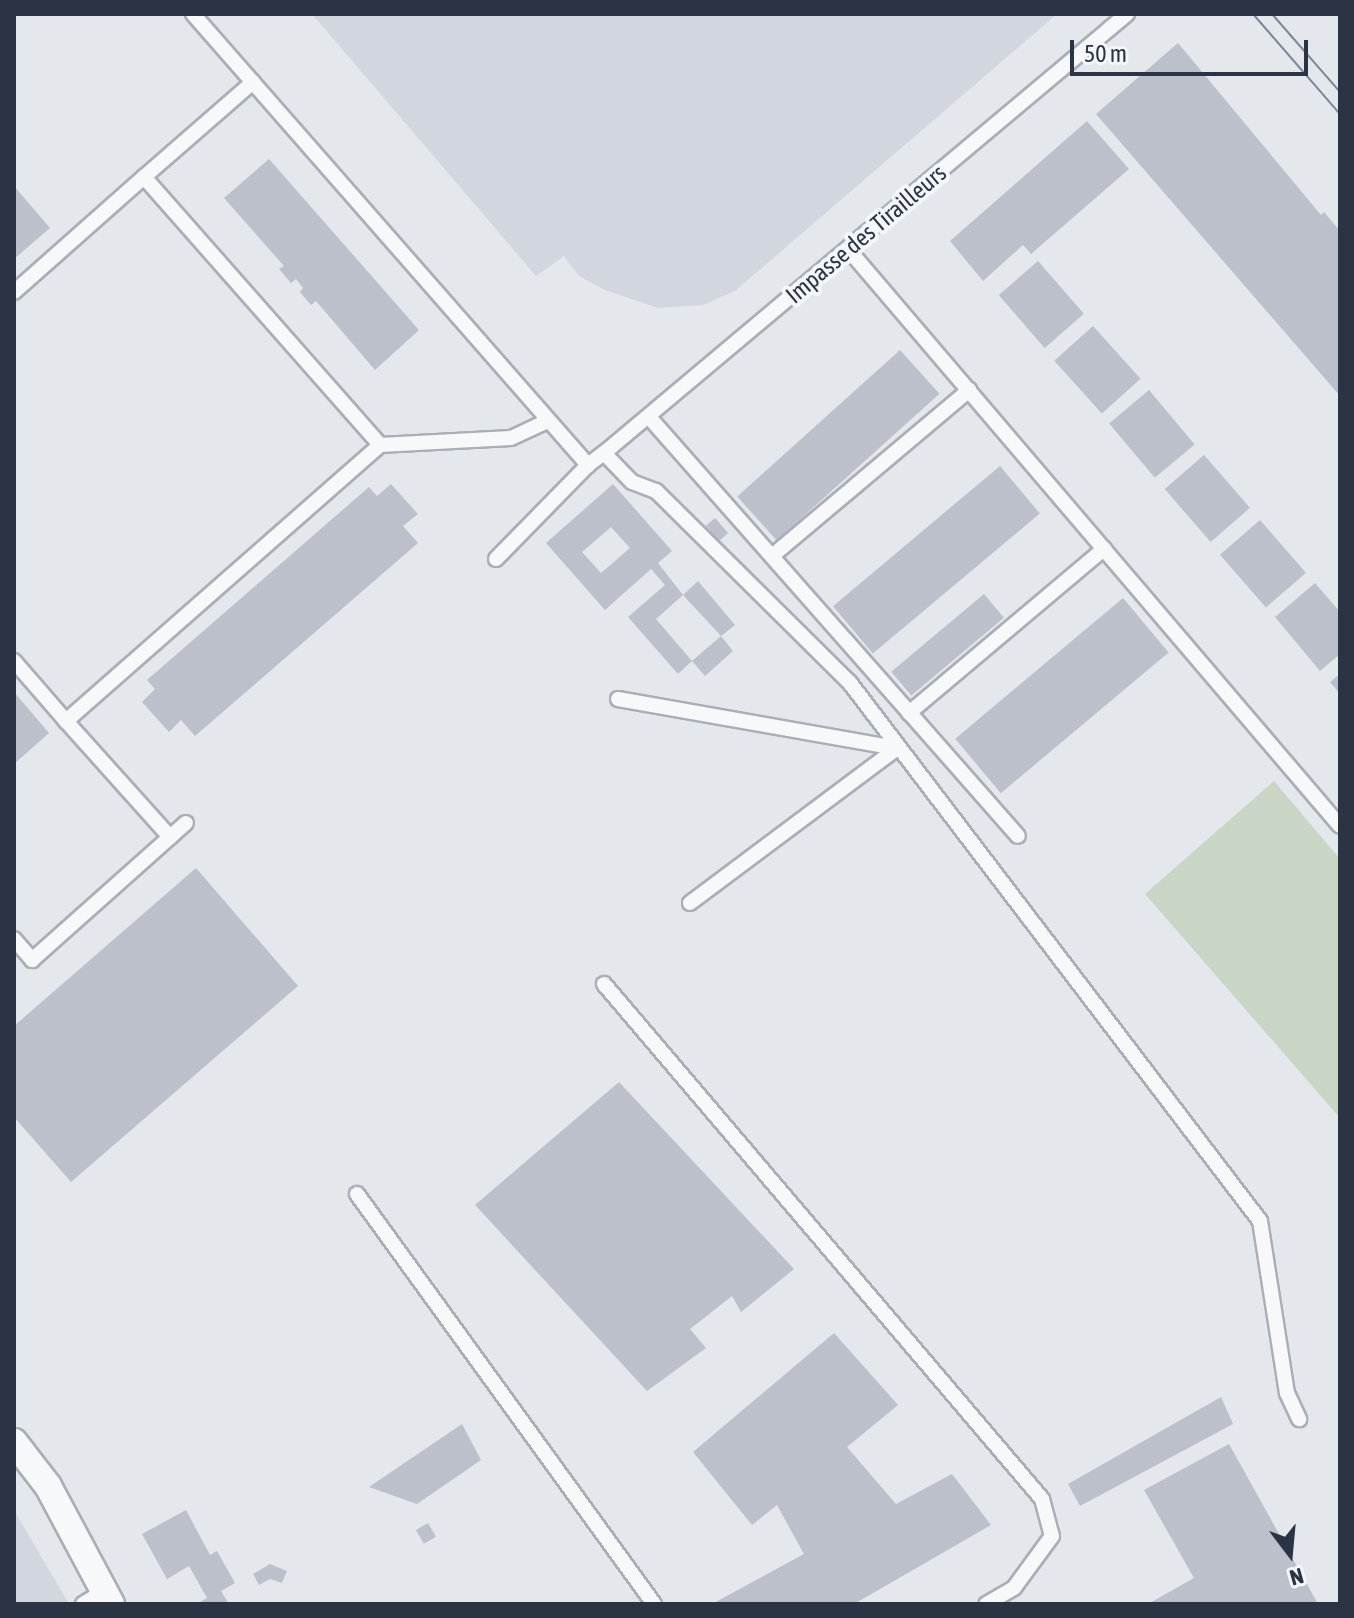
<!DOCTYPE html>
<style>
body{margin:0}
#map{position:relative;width:1354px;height:1618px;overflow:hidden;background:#e4e7ec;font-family:"Asap Condensed",sans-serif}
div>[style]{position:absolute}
.built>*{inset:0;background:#d2d6de}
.green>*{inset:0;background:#c9d6c5}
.building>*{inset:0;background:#bbc0ca;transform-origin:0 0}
.roads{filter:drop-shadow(2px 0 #a9aeb7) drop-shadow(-2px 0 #a9aeb7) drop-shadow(0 2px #a9aeb7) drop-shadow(0 -2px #a9aeb7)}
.service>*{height:14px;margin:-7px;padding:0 7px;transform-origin:7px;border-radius:7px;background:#f7f8fa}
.minor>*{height:26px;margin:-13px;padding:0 13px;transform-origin:13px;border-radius:13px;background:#f7f8fa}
.tram>*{height:2px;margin:-1px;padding:0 1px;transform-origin:1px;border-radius:1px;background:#7d8696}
span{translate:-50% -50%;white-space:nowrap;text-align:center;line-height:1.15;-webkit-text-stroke:8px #f4f6f9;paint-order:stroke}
.street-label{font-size:24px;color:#2b3445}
.frame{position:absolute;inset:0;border:16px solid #2b3445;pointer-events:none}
.north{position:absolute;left:1250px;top:1514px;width:80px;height:80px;-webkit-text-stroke:6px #f4f6f9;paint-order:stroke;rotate:164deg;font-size:22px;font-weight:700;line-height:32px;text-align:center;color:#2b3445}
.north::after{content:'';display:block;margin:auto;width:28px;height:36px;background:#2b3445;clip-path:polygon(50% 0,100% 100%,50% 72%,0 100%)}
.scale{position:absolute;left:1070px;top:40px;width:238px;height:36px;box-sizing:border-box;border:4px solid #2b3445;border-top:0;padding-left:10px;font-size:24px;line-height:28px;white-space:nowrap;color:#2b3445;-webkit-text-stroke:6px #f4f6f9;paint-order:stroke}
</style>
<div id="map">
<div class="built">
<div style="clip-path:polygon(312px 14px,1057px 14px,735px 291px,703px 305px,658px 308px,605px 290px,579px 276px,564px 256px,536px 276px)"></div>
<div style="clip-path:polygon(14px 1510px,69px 1604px,14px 1604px)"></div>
</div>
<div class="green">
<div style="clip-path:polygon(1274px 781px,1340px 859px,1340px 1118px,1145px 894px)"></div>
</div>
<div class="building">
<div style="clip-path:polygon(1178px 43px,1321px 215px,1324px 212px,1340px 231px,1340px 396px,1096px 114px)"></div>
<div style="clip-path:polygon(1087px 121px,1129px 169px,1031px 254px,1023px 245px,983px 281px,950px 241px)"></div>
<div style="clip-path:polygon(269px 159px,419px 330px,375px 370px,316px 301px,311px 305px,300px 292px,303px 288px,296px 279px,291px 283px,279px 269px,284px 266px,224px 198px)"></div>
<div style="clip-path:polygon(14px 186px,50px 228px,14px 259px)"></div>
<div style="left:1038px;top:261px;width:70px;height:52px;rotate:49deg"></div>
<div style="left:1093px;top:326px;width:71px;height:52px;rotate:48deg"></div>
<div style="left:900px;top:350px;width:59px;height:219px;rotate:48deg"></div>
<div style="left:1149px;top:390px;width:71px;height:52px;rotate:50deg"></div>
<div style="left:1204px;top:455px;width:70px;height:52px;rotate:49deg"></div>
<div style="left:1000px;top:466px;width:62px;height:218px;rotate:50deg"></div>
<div style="clip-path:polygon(391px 484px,418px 514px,403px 526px,418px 543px,195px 736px,181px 720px,169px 732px,142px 702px,155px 689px,147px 680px,369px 487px,377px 496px)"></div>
<div style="clip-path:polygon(evenodd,613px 484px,672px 551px,658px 563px,683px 595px,656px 619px,692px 661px,721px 636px,683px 595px,698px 581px,735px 625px,721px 636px,733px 651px,705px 676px,692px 661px,678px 674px,628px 617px,665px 585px,651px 569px,605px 610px,546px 543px,613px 484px,611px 527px,630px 548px,601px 573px,582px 552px,611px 527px)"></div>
<div style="left:715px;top:518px;width:20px;height:12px;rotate:49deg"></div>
<div style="left:1260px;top:520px;width:70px;height:53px;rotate:49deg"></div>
<div style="clip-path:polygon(1315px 583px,1340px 612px,1340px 654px,1320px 671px,1275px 617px)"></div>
<div style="left:984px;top:594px;width:31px;height:121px;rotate:50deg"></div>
<div style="left:1123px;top:598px;width:71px;height:219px;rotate:50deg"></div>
<div style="clip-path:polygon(1340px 674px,1340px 694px,1330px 682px)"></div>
<div style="clip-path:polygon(14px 692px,49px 733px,14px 764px)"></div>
<div style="clip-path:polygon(196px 868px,298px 986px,71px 1182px,14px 1117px,14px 1026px)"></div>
<div style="clip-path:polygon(619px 1082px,794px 1269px,741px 1312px,732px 1296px,690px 1329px,706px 1348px,647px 1391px,475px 1205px)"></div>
<div style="clip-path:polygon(834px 1333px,898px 1405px,847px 1447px,896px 1504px,952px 1474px,991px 1525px,854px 1604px,712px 1604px,804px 1554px,777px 1505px,752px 1525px,693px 1452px)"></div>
<div style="clip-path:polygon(1221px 1397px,1233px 1424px,1080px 1506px,1068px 1484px)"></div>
<div style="clip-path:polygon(462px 1424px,481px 1460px,417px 1504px,369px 1487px)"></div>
<div style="clip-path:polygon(1229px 1444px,1318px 1604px,1148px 1604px,1194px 1578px,1144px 1490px)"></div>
<div style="clip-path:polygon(186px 1510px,210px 1555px,217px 1551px,235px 1583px,221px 1591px,229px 1604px,197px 1604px,207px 1598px,189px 1566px,167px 1579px,142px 1534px)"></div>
<div style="left:428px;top:1523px;width:16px;height:14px;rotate:60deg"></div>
<div style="clip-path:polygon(270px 1564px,287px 1571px,282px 1583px,270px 1579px,259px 1585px,253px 1574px)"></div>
</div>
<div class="roads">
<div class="service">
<div style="left:193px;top:14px;width:600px;rotate:48.79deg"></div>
<div style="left:253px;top:82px;width:145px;rotate:138.9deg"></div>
<div style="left:144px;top:177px;width:357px;rotate:48.6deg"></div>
<div style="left:848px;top:249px;width:758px;rotate:49.55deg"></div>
<div style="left:14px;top:292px;width:174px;rotate:-41.5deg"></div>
<div style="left:649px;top:417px;width:558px;rotate:48.63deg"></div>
<div style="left:604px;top:453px;width:683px;rotate:-40.01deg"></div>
<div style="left:772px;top:556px;width:258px;rotate:-40.1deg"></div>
<div style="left:496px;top:559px;width:132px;rotate:-45.6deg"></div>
<div style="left:588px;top:465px;width:20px;rotate:-37deg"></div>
<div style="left:604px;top:453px;width:40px;rotate:46deg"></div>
<div style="left:632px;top:482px;width:26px;rotate:21deg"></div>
<div style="left:656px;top:491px;width:273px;rotate:44.7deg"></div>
<div style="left:850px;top:683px;width:676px;rotate:52.69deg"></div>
<div style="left:1260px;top:1221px;width:174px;rotate:81.1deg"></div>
<div style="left:1287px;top:1393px;width:29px;rotate:65deg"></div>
<div style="left:14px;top:661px;width:79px;rotate:49.1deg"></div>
<div style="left:618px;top:699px;width:283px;rotate:10deg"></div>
<div style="left:909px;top:713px;width:255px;rotate:-40.1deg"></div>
<div style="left:170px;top:837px;width:156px;rotate:-131.9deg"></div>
<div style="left:66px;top:721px;width:418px;rotate:-41.3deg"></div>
<div style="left:380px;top:445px;width:131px;rotate:-3.1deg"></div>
<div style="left:511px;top:438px;width:40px;rotate:-25deg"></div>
<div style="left:690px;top:903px;width:259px;rotate:-36.8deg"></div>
<div style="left:14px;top:939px;width:28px;rotate:49deg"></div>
<div style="left:32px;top:960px;width:206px;rotate:-41.7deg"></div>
<div style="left:604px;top:984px;width:676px;rotate:49.62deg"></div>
<div style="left:1042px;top:1499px;width:38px;rotate:75deg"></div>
<div style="left:1052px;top:1536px;width:64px;rotate:126.2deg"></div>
<div style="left:1014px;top:1588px;width:32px;rotate:150deg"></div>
<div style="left:357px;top:1194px;width:506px;rotate:54.08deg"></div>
<div style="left:83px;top:1604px;width:26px;rotate:-31deg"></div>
</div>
<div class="minor">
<div style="left:14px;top:1442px;width:56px;rotate:52.3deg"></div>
<div style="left:48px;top:1486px;width:134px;rotate:61.9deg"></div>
</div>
</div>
<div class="tram">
<div style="left:1253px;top:14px;width:133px;rotate:49deg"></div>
<div style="left:1272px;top:14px;width:103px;rotate:48.9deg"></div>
</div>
<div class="street-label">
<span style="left:866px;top:234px;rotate:-40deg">Impasse des Tirailleurs</span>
</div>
<div class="frame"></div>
<div class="north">N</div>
<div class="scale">50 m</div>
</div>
